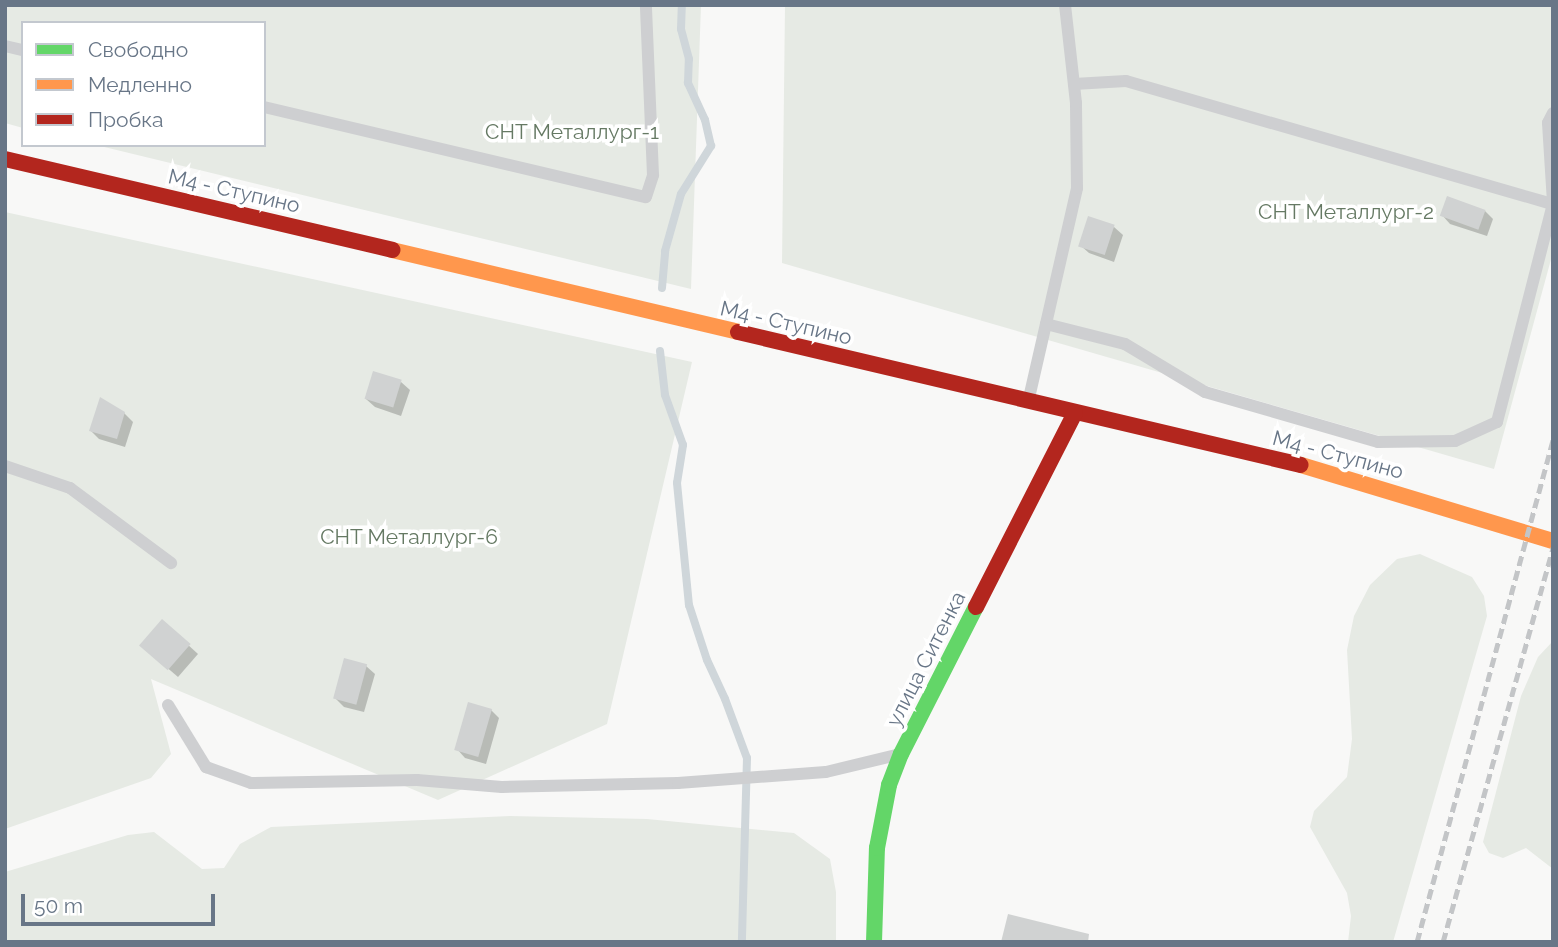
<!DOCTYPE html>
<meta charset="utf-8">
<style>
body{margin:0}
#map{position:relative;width:1558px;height:947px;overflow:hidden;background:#f8f8f7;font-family:Raleway,sans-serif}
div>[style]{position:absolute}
.green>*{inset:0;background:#e6eae4}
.shadow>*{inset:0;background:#0003}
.stream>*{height:8px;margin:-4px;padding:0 4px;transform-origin:4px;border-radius:4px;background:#cfd6da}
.building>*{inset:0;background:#d0d2d2;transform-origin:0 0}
.lane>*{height:12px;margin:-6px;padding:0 6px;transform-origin:6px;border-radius:6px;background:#cecfd1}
.fast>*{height:16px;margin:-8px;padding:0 8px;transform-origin:8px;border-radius:8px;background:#63d668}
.slow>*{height:16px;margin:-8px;padding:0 8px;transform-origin:8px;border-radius:8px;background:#ff974d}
.jam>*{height:16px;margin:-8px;padding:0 8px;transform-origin:8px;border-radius:8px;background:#b3261e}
.rail>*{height:5px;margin-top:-2.5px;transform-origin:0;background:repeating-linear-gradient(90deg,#c3c5c7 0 10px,transparent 0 15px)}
span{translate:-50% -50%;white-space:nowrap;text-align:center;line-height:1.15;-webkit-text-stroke:7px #fff;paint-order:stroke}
.park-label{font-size:21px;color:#657963}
.street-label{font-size:21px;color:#687687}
.frame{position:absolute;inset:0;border:7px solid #687687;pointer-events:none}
.legend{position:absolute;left:21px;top:21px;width:245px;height:126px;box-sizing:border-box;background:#fff;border:2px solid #c3c8cf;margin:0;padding:9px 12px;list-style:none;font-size:21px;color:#687687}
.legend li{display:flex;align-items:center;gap:14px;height:35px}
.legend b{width:35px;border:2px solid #c3c8cf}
.scale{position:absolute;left:21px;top:894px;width:194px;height:32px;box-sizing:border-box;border:4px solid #687687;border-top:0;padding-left:9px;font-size:21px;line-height:24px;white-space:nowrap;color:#687687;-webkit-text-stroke:5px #fff;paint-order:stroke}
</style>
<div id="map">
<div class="green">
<div style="clip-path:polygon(5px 5px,701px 5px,691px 289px,96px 145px,264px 145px,264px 23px,23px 23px,23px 128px,5px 123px)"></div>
<div style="clip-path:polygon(785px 5px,1553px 5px,1553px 252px,1494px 469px,782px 263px)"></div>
<div style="clip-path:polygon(5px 212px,692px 362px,607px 724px,438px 800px,151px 679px,171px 754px,151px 778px,5px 829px)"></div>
<div style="clip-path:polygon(1420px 554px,1472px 577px,1484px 596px,1487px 616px,1393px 942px,1348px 942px,1351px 916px,1347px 893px,1310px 827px,1314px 811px,1347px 777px,1352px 739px,1347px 650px,1354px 616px,1370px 585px,1397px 559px)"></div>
<div style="clip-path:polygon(1553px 641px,1553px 869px,1526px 848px,1503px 858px,1489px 853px,1483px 842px,1521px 696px,1538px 657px)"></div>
<div style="clip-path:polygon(510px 816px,647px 819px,794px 833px,830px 859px,836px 892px,836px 942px,5px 942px,5px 872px,128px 835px,154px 832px,202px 869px,224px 868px,240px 844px,271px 827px)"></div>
</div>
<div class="shadow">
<div style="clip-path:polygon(1485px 211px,1493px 219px,1487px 236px,1450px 224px,1442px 215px)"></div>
<div style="clip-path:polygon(1114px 227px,1123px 235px,1114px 262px,1089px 253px,1080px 245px)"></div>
<div style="clip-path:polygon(374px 373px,401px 382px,410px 390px,401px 416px,375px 407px,366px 399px)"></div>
<div style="clip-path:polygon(124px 413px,133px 422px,125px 447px,99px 439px,91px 431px)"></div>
<div style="clip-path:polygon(162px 621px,198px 654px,178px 677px,150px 653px)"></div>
<div style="clip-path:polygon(366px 666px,375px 674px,364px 712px,344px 707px,335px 698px)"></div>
<div style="clip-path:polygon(491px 710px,499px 718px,486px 764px,465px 758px,457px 749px)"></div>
</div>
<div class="stream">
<div style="left:662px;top:288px;width:37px;rotate:-85deg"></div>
<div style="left:665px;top:251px;width:59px;rotate:-74.3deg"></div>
<div style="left:681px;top:194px;width:57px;rotate:-58deg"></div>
<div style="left:711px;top:146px;width:27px;rotate:-103deg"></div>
<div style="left:705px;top:120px;width:41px;rotate:-114.7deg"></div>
<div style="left:688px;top:83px;width:24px;rotate:-88deg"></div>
<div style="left:689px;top:59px;width:31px;rotate:-105deg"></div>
<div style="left:681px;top:29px;width:24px;rotate:-88deg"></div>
<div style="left:660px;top:351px;width:44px;rotate:83.5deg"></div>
<div style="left:665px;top:395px;width:53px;rotate:70.2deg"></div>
<div style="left:683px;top:445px;width:38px;rotate:99deg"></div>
<div style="left:677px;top:483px;width:123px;rotate:84.4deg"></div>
<div style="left:689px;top:605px;width:58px;rotate:71.9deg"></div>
<div style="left:707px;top:660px;width:43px;rotate:65.2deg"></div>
<div style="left:725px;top:699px;width:63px;rotate:69.6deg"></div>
<div style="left:747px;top:758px;width:184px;rotate:91.6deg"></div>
</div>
<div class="building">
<div style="left:1447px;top:196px;width:41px;height:21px;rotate:20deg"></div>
<div style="left:1088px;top:216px;width:28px;height:32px;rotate:18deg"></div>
<div style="left:373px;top:371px;width:30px;height:29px;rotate:17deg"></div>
<div style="clip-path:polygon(100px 397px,125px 412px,117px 439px,89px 431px)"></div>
<div style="left:162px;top:619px;width:38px;height:35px;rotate:41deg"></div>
<div style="left:344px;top:658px;width:24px;height:42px;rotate:15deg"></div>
<div style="left:468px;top:702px;width:25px;height:50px;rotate:16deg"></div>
<div style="clip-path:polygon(1008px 914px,1089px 934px,1088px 942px,1001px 942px)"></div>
</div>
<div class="lane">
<div style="left:5px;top:46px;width:18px;rotate:13deg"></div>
<div style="left:1074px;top:84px;width:52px;rotate:-3.3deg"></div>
<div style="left:1126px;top:81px;width:444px;rotate:16.1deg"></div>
<div style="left:264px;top:107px;width:392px;rotate:13.3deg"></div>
<div style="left:646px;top:197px;width:23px;rotate:-72deg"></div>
<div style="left:653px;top:175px;width:170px;rotate:-92.4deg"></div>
<div style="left:1553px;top:113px;width:11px;rotate:117deg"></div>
<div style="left:1548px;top:123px;width:80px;rotate:86.4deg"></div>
<div style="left:1046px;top:324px;width:81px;rotate:14.2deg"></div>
<div style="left:1125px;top:344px;width:93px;rotate:31deg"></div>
<div style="left:1205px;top:392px;width:180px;rotate:16.1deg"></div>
<div style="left:1378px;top:442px;width:77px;rotate:-0.7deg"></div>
<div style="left:1455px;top:441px;width:46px;rotate:-24.3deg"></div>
<div style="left:1497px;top:422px;width:225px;rotate:-75.6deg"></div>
<div style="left:1029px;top:398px;width:215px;rotate:-77.1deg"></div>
<div style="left:1077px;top:188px;width:85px;rotate:-90.7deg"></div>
<div style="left:1076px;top:103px;width:99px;rotate:-96.4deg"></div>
<div style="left:5px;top:466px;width:69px;rotate:18.7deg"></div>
<div style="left:70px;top:488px;width:126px;rotate:36.6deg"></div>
<div style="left:168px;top:705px;width:73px;rotate:58.5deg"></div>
<div style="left:206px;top:767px;width:48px;rotate:19.6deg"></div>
<div style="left:251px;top:783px;width:166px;rotate:-1deg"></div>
<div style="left:417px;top:780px;width:85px;rotate:4.7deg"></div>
<div style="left:502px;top:787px;width:176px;rotate:-1.3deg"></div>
<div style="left:678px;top:783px;width:148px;rotate:-4.3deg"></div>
<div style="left:826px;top:772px;width:73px;rotate:-13.5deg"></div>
</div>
<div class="fast">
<div style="left:874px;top:942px;width:94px;rotate:-88.2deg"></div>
<div style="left:877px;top:848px;width:64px;rotate:-79.2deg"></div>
<div style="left:889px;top:785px;width:33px;rotate:-69deg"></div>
<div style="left:901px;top:754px;width:165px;rotate:-63deg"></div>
</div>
<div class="slow">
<div style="left:392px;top:250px;width:356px;rotate:13.3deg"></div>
<div style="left:1301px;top:465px;width:263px;rotate:16.8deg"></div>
</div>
<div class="jam">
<div style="left:5px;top:159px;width:398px;rotate:13.2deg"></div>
<div style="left:738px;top:332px;width:578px;rotate:13.29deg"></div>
<div style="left:976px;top:607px;width:218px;rotate:-63deg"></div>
</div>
<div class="rail">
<div style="left:1417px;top:942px;width:520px;rotate:-74.84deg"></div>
<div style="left:1443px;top:942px;width:410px;rotate:-74.4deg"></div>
</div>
<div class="park-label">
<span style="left:572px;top:132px">СНТ Металлург-1</span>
<span style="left:1346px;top:212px">СНТ Металлург-2</span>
<span style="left:409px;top:537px">СНТ Металлург-6</span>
</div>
<div class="street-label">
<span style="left:234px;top:191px;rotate:13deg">М4 - Ступино</span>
<span style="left:786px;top:323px;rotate:13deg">М4 - Ступино</span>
<span style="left:1338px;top:455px;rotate:15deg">М4 - Ступино</span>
<span style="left:926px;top:659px;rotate:-63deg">улица Ситенка</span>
</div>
<div class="frame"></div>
<ul class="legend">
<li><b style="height:9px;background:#63d668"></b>Свободно</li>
<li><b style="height:9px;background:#ff974d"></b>Медленно</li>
<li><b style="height:9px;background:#b3261e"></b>Пробка</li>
</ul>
<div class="scale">50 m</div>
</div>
